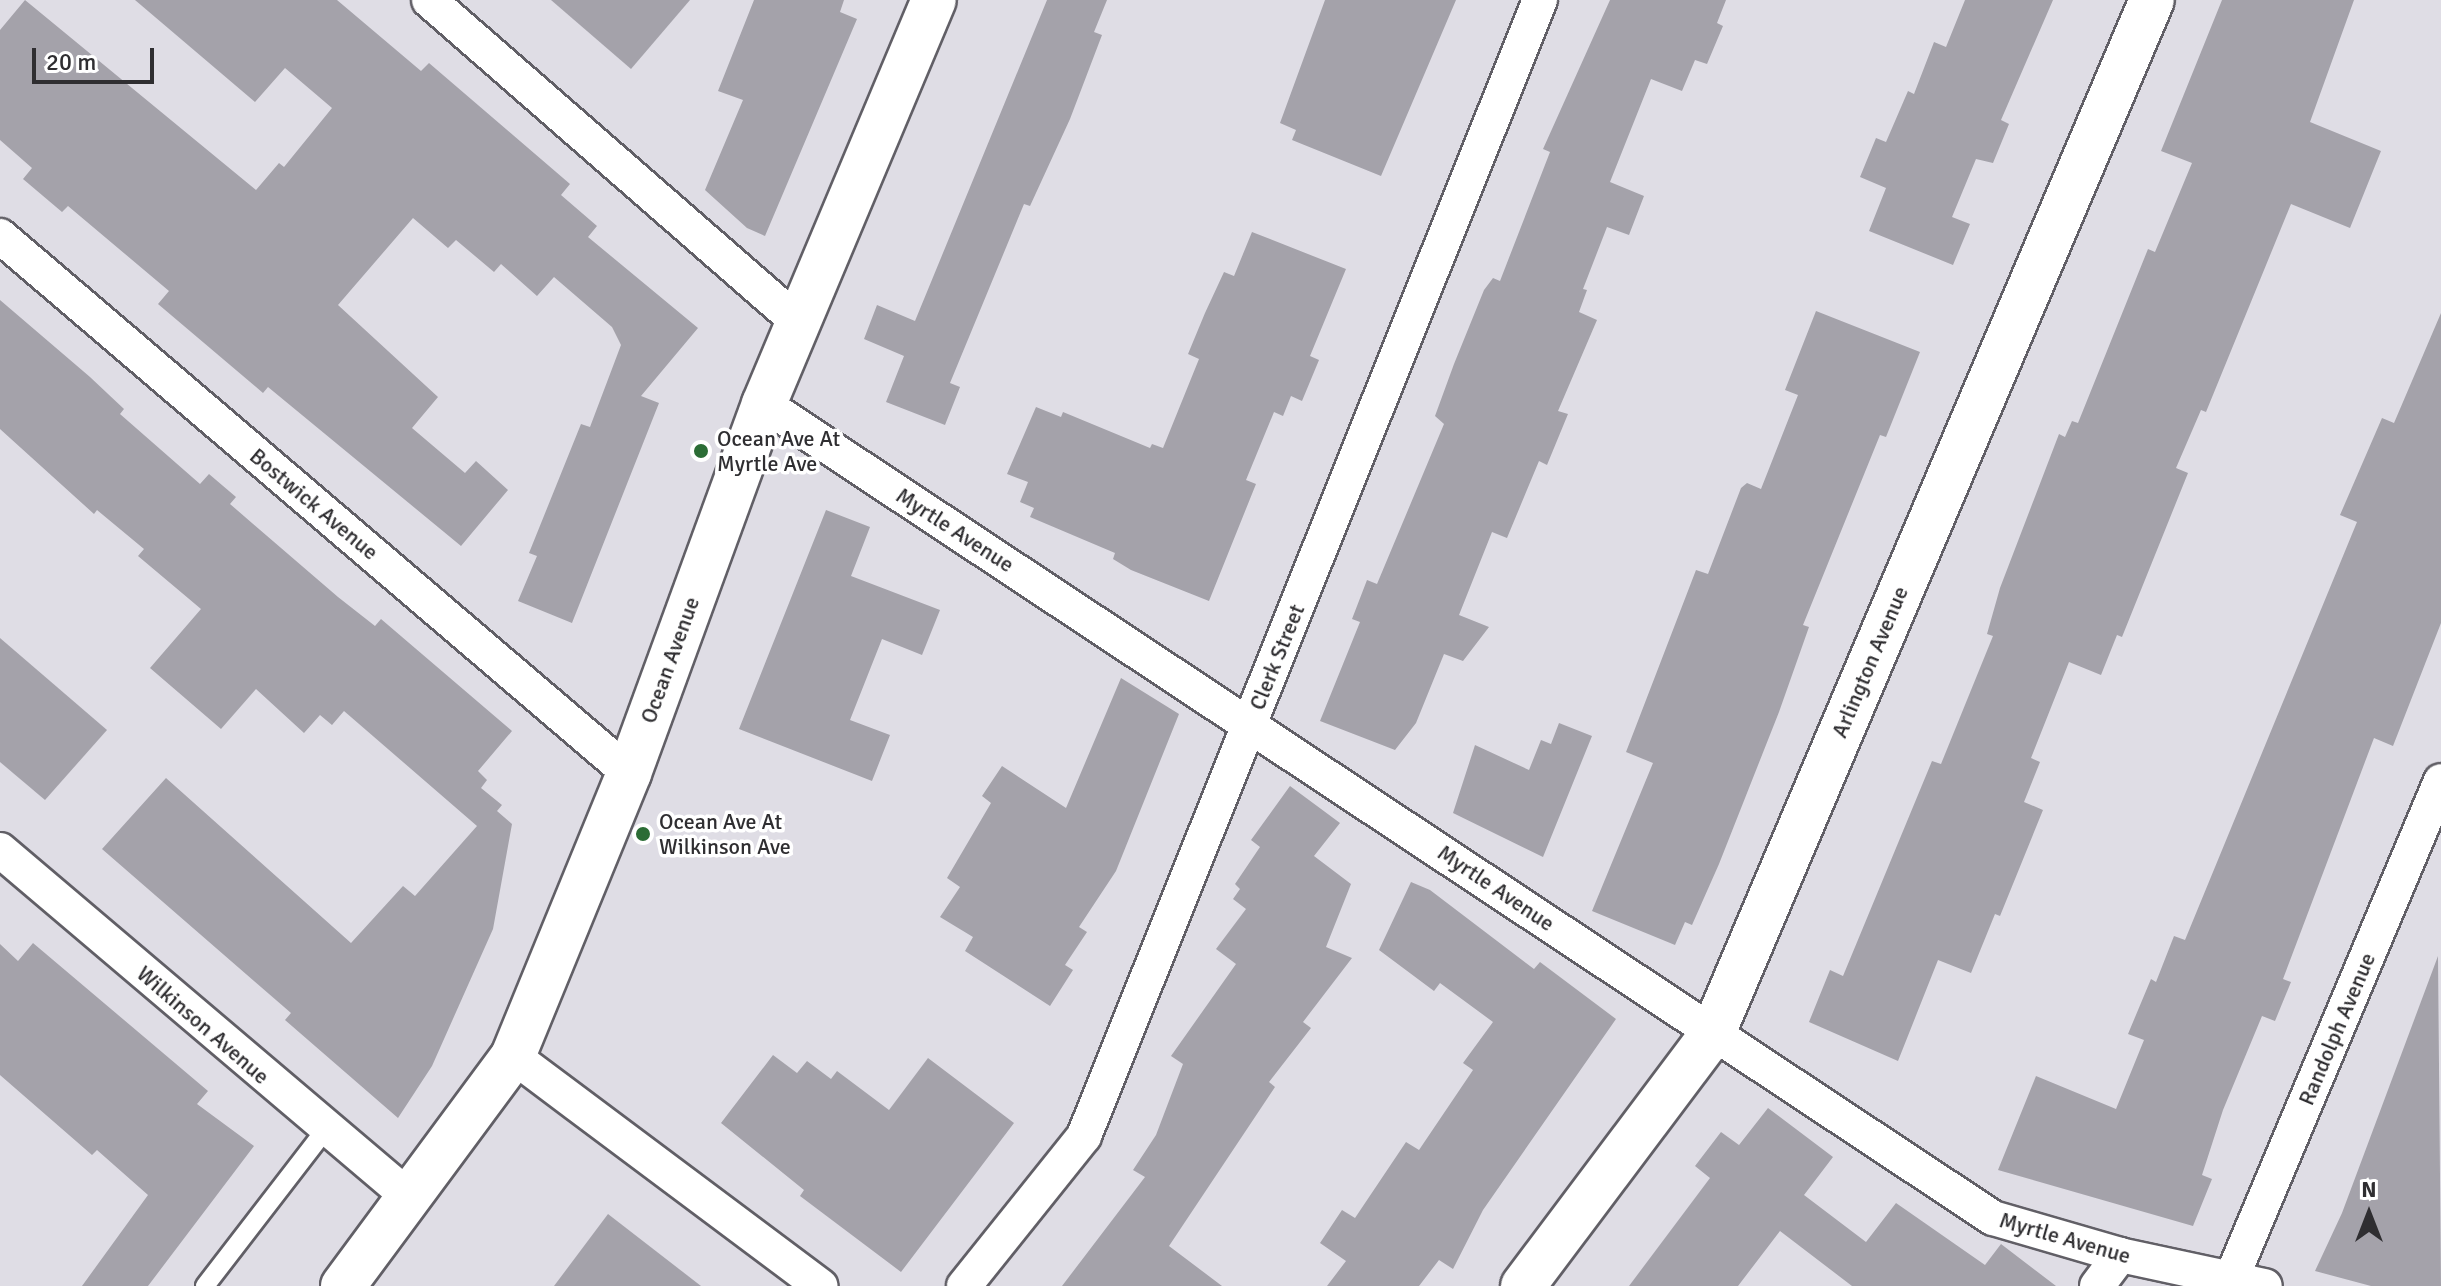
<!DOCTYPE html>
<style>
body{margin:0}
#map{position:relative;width:2441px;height:1286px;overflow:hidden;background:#dfdde5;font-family:Signika,sans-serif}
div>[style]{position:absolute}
.building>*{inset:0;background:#a4a2aa}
.roads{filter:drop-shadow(2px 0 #615f66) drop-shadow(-2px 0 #615f66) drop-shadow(0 2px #615f66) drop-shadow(0 -2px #615f66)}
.lane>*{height:18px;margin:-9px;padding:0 9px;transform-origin:9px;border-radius:9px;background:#fff}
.street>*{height:34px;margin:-17px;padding:0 17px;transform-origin:17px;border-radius:17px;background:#fff}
.secondary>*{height:44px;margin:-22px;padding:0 22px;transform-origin:22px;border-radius:22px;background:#fff}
.dots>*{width:22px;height:22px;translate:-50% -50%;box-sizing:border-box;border:4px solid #fff;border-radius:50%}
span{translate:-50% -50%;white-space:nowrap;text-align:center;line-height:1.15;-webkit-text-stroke:7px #fff;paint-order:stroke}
.poi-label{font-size:22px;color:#2f2e31}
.left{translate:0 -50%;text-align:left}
.street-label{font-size:22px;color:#2f2e31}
.north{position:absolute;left:2329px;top:1174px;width:80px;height:80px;-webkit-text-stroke:6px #fff;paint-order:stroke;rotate:0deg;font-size:22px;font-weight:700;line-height:32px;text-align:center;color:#2f2e31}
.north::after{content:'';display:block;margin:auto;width:28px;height:36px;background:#2f2e31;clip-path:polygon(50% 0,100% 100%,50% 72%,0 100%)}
.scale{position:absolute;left:32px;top:48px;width:122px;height:36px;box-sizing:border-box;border:4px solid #2f2e31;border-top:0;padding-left:10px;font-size:24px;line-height:28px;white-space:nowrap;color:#2f2e31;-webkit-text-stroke:6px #fff;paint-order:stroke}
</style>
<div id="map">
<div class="building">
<div style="clip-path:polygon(25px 0,256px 190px,279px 163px,284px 167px,332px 108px,285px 68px,255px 102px,135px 0,337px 0,421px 71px,429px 63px,570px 184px,561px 195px,597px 226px,588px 237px,698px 328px,641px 396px,659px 403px,572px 623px,518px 601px,537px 556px,529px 553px,581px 424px,590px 427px,621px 345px,612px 327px,554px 277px,537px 296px,501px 264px,494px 272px,456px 240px,448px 248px,413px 218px,338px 305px,438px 397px,412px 428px,465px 473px,476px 461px,508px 490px,461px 546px,268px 387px,263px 393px,158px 304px,169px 291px,68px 206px,62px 212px,23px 179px,32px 168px,0 140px,0 30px)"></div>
<div style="clip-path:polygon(551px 0,690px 0,631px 69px)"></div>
<div style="clip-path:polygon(754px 0,844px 0,840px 12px,857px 19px,765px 236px,747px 228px,705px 190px,743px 100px,718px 91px)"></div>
<div style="clip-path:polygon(1047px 0,1107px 0,1094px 32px,1102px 35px,1070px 119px,1030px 206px,1024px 204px,950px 383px,960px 387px,945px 425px,886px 402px,904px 356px,864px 339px,877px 305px,915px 321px)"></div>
<div style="clip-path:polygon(1325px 0,1456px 0,1381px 176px,1292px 140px,1296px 130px,1280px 123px)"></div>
<div style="clip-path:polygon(1610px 0,1726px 0,1717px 23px,1723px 26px,1707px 64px,1695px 60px,1682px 91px,1651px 79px,1610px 182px,1644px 196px,1629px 235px,1607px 227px,1583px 289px,1587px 290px,1579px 312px,1597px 320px,1558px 411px,1568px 414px,1547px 465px,1539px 461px,1507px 538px,1492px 532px,1459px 615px,1489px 627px,1463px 661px,1444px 654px,1416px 723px,1395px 750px,1320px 721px,1360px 622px,1352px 619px,1367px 580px,1377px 584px,1444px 424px,1435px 416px,1454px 364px,1484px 290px,1493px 278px,1500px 281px,1550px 152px,1543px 149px)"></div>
<div style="clip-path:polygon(1965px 0,2053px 0,2001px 120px,2009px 124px,1993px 163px,1976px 159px,1952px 217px,1970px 224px,1953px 265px,1869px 231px,1886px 188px,1860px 177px,1876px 138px,1886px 142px,1908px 91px,1914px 94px,1934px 42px,1946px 47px)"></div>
<div style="clip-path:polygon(2222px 0,2354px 0,2310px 122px,2381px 151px,2350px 228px,2291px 204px,2206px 412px,2201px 410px,2176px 468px,2188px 473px,2122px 637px,2117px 635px,2101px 675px,2069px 662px,2031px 758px,2040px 762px,2024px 802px,2043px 810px,2000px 916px,1995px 914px,1971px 973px,1938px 960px,1898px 1061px,1809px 1022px,1830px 970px,1843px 976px,1932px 761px,1941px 764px,1993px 636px,1987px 634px,2000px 588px,2059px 434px,2065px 437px,2072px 421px,2078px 423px,2148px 249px,2155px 252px,2192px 163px,2161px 151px)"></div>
<div style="clip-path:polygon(1252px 232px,1346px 269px,1310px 356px,1319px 360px,1302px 401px,1291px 396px,1283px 416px,1274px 412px,1246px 480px,1256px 484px,1209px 601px,1131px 570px,1113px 559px,1115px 553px,1030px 517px,1034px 508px,1020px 502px,1028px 482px,1007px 474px,1036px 407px,1061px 417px,1063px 412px,1150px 448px,1152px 444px,1163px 448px,1199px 359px,1188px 354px,1205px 313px,1224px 272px,1234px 276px)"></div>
<div style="clip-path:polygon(0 300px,90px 377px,124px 409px,120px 414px,200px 484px,209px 474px,236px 497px,230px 504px,338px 597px,375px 626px,381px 619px,512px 731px,478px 771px,487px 780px,481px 788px,502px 805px,497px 811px,512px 824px,493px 929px,432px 1066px,398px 1118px,285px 1020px,291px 1013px,102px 849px,166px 778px,351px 943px,403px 886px,415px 896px,477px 826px,344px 711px,332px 725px,320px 715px,304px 733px,256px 689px,221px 729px,150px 668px,201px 609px,138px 556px,144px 549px,97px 510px,94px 514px,0 429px)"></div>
<div style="clip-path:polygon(1816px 311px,1920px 352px,1886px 437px,1880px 435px,1803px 625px,1809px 627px,1779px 712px,1719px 864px,1692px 925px,1685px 922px,1675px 945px,1592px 911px,1653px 763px,1626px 752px,1696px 570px,1708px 574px,1741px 488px,1747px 483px,1761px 489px,1798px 395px,1785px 390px)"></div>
<div style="clip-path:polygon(2441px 313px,2441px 623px,2393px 746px,2374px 738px,2283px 979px,2291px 982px,2275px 1021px,2262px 1016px,2223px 1110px,2202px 1175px,2212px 1179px,2193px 1226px,1998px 1170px,2036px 1076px,2116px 1109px,2144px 1040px,2128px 1034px,2151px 979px,2156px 982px,2174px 936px,2185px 940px,2357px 522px,2340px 515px,2382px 418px,2394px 423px)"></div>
<div style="clip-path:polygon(826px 510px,870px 527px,851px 576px,940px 610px,922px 655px,882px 639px,850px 720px,890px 735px,872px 781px,739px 729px)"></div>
<div style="clip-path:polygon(0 638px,107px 730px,45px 800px,0 762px)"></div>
<div style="clip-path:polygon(1121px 678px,1179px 714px,1116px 871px,1079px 927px,1087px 932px,1065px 965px,1073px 970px,1050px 1006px,965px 951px,973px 937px,940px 917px,960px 887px,947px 878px,991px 803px,982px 796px,1002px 766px,1066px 808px)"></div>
<div style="clip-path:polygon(1559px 723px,1592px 736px,1543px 857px,1453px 813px,1475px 745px,1529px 770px,1541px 740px,1551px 744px)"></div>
<div style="clip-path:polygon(1290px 786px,1340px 823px,1314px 856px,1351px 884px,1326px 947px,1352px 958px,1303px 1022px,1311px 1028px,1269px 1082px,1275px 1087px,1169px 1246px,1222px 1286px,1062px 1286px,1145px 1177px,1133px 1170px,1156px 1135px,1183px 1064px,1171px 1056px,1236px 964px,1216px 949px,1246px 909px,1233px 899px,1240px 889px,1235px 884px,1260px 847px,1251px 840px)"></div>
<div style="clip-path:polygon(1411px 882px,1430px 890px,1534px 969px,1540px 962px,1616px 1019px,1483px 1210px,1453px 1269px,1439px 1260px,1419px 1286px,1327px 1286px,1346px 1261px,1320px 1243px,1342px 1210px,1355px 1218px,1406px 1142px,1419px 1150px,1473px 1070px,1463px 1063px,1493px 1022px,1440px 983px,1434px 991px,1379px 950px)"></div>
<div style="clip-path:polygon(33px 943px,208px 1091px,197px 1104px,254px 1146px,148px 1286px,82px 1286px,148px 1195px,97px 1150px,92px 1155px,0 1075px,0 944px,18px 961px)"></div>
<div style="clip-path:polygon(2438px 956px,2441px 1286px,2371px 1286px,2315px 1271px,2342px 1213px)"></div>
<div style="clip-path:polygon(773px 1055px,797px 1073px,807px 1061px,831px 1079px,837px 1071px,889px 1110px,928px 1058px,1014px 1123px,901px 1272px,800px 1196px,804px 1190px,721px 1123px)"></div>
<div style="clip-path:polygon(1768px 1108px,1833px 1157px,1804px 1195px,1866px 1242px,1896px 1203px,1985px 1265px,2001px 1244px,2056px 1286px,1852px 1286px,1780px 1231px,1738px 1286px,1629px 1286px,1710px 1178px,1695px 1166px,1721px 1132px,1739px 1145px)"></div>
<div style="clip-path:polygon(608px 1214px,701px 1286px,554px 1286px)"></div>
</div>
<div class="roads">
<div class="lane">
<div style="left:205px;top:1286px;width:197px;rotate:-52.4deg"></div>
</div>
<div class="street">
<div style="left:429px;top:0;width:488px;rotate:41.1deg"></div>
<div style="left:0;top:236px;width:827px;rotate:40.49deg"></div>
<div style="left:764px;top:404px;width:1474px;rotate:33.52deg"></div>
<div style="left:1993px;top:1218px;width:132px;rotate:16.2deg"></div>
<div style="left:2120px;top:1255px;width:148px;rotate:12.1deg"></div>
<div style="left:0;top:850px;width:536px;rotate:40.31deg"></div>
<div style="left:513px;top:1056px;width:384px;rotate:36.8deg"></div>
<div style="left:2232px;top:1277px;width:538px;rotate:-67.15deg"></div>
<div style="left:964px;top:1286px;width:192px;rotate:-51.3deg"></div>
<div style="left:1084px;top:1136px;width:1224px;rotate:-68.13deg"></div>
<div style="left:2097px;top:1286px;width:39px;rotate:-53deg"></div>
</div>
<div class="secondary">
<div style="left:343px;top:1286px;width:286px;rotate:-53.5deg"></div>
<div style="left:513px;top:1056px;width:306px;rotate:-67.7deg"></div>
<div style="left:629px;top:773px;width:393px;rotate:-69.9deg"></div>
<div style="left:764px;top:404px;width:438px;rotate:-67.2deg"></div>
<div style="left:1523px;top:1286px;width:316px;rotate:-53.1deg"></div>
<div style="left:1713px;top:1033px;width:1122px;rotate:-66.98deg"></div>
</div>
</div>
<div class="dots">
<div style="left:701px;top:451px;background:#2b6c35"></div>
<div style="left:643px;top:834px;background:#2b6c35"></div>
</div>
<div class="poi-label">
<span class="left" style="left:717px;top:451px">Ocean Ave At<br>Myrtle Ave</span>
<span class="left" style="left:659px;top:834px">Ocean Ave At<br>Wilkinson Ave</span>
</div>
<div class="street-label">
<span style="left:314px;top:504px;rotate:40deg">Bostwick Avenue</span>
<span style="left:955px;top:530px;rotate:33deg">Myrtle Avenue</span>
<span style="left:1277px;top:657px;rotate:-68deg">Clerk Street</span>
<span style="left:670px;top:660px;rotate:-70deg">Ocean Avenue</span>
<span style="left:1870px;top:662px;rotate:-67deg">Arlington Avenue</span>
<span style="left:1496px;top:888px;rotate:34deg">Myrtle Avenue</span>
<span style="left:203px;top:1025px;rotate:41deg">Wilkinson Avenue</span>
<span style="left:2337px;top:1029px;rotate:-67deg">Randolph Avenue</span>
<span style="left:2065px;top:1238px;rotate:16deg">Myrtle Avenue</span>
</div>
<div class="north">N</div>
<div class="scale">20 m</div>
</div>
